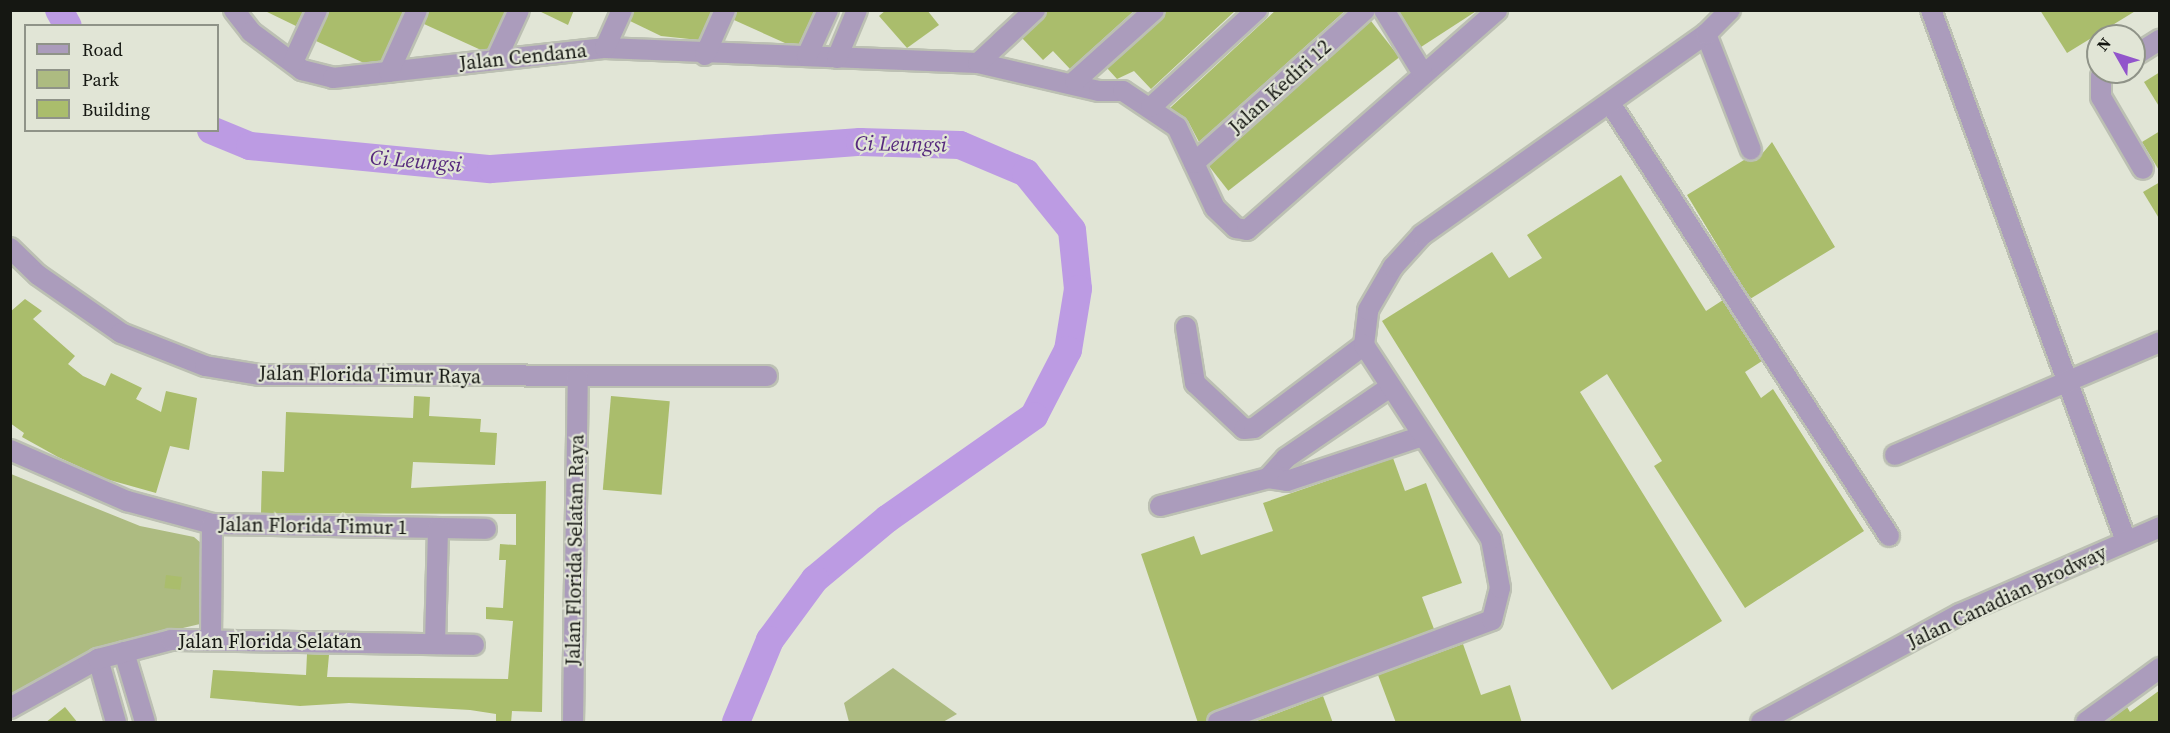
<!DOCTYPE html>
<style>
body{margin:0}
#map{position:relative;width:2170px;height:733px;overflow:hidden;background:#e1e5d6;font-family:"Source Serif 4",serif}
div>[style]{position:absolute}
.green>*{inset:0;background:#adbb81}
.river>*{height:28px;margin:-14px;padding:0 14px;transform-origin:14px;border-radius:14px;background:#bc9be3}
.building>*{inset:0;background:#aabd6c;transform-origin:0 0}
.roads{filter:drop-shadow(2px 0 #bcc0b3) drop-shadow(-2px 0 #bcc0b3) drop-shadow(0 2px #bcc0b3) drop-shadow(0 -2px #bcc0b3)}
.minor>*{height:20px;margin:-10px;padding:0 10px;transform-origin:10px;border-radius:10px;background:#ab9cbc}
span{translate:-50% -50%;white-space:nowrap;text-align:center;line-height:1.15;-webkit-text-stroke:4.5px #e1e5d6;paint-order:stroke}
.street-label{font-size:20px;color:#151712}
.water-label{font-size:21px;color:#56297d;font-style:italic}
.frame{position:absolute;inset:0;border:12px solid #151712;pointer-events:none}
.legend{position:absolute;left:24px;top:24px;width:195px;height:108px;box-sizing:border-box;background:#e1e5d6;border:2px solid #8f9388;margin:0;padding:8px 10px;list-style:none;font-size:18px;color:#151712}
.legend li{display:flex;align-items:center;gap:12px;height:30px}
.legend b{width:30px;border:2px solid #8f9388}
.north{position:absolute;left:2086px;top:24px;width:60px;height:60px;box-sizing:border-box;background:#e1e5d6;border:2px solid #8f9388;border-radius:50%;rotate:309deg;font-size:16px;font-weight:700;line-height:24px;text-align:center;color:#151712}
.north::after{content:'';display:block;margin:auto;width:21px;height:27px;background:#9255cb;clip-path:polygon(50% 0,100% 100%,50% 72%,0 100%)}
</style>
<div id="map">
<div class="green">
<div style="clip-path:polygon(11px 474px,140px 526px,194px 537px,202px 544px,200px 624px,136px 639px,105px 662px,11px 701px)"></div>
<div style="clip-path:polygon(893px 668px,957px 714px,943px 722px,849px 722px,844px 703px)"></div>
</div>
<div class="river">
<div style="left:59px;top:10px;width:18px;rotate:61deg"></div>
<div style="left:211px;top:130px;width:42px;rotate:22.3deg"></div>
<div style="left:250px;top:146px;width:242px;rotate:5.5deg"></div>
<div style="left:491px;top:169px;width:370px;rotate:-4.2deg"></div>
<div style="left:860px;top:142px;width:100px;rotate:1.7deg"></div>
<div style="left:960px;top:145px;width:72px;rotate:23deg"></div>
<div style="left:1026px;top:173px;width:73px;rotate:51.1deg"></div>
<div style="left:1072px;top:230px;width:59px;rotate:84.2deg"></div>
<div style="left:1078px;top:289px;width:62px;rotate:99.3deg"></div>
<div style="left:1068px;top:350px;width:74px;rotate:117.3deg"></div>
<div style="left:1034px;top:416px;width:179px;rotate:145deg"></div>
<div style="left:887px;top:519px;width:94px;rotate:140.2deg"></div>
<div style="left:815px;top:579px;width:76px;rotate:126.4deg"></div>
<div style="left:770px;top:640px;width:89px;rotate:112.5deg"></div>
</div>
<div class="building">
<div style="clip-path:polygon(263px 10px,304px 10px,296px 26px)"></div>
<div style="clip-path:polygon(329px 10px,404px 10px,381px 61px,364px 63px,316px 41px)"></div>
<div style="clip-path:polygon(429px 10px,506px 10px,488px 49px,481px 50px,424px 24px)"></div>
<div style="clip-path:polygon(537px 10px,574px 10px,568px 25px)"></div>
<div style="clip-path:polygon(634px 10px,712px 10px,699px 40px,661px 36px,630px 21px)"></div>
<div style="clip-path:polygon(737px 10px,815px 10px,799px 44px,785px 43px,734px 20px)"></div>
<div style="clip-path:polygon(886px 10px,927px 10px,939px 25px,907px 48px,879px 16px)"></div>
<div style="clip-path:polygon(1047px 10px,1135px 10px,1070px 69px,1053px 51px,1043px 60px,1022px 38px)"></div>
<div style="clip-path:polygon(1166px 10px,1236px 10px,1151px 89px,1134px 71px,1117px 79px,1107px 68px)"></div>
<div style="clip-path:polygon(1276px 10px,1346px 10px,1199px 142px,1188px 121px,1170px 108px)"></div>
<div style="clip-path:polygon(1398px 10px,1478px 10px,1421px 47px)"></div>
<div style="clip-path:polygon(2040px 10px,2137px 10px,2067px 53px)"></div>
<div style="left:1371px;top:21px;width:46px;height:217px;rotate:52deg"></div>
<div style="clip-path:polygon(2160px 72px,2160px 108px,2144px 82px)"></div>
<div style="clip-path:polygon(2160px 131px,2160px 172px,2142px 142px)"></div>
<div style="clip-path:polygon(1772px 142px,1835px 247px,1750px 299px,1687px 195px,1744px 160px,1756px 161px)"></div>
<div style="clip-path:polygon(1621px 175px,1706px 311px,1723px 300px,1762px 361px,1745px 372px,1761px 398px,1773px 389px,1864px 531px,1745px 608px,1654px 466px,1662px 461px,1607px 374px,1580px 392px,1722px 621px,1612px 690px,1382px 321px,1492px 252px,1509px 278px,1542px 258px,1527px 235px)"></div>
<div style="clip-path:polygon(2160px 182px,2160px 220px,2143px 192px)"></div>
<div style="clip-path:polygon(25px 299px,42px 311px,33px 319px,75px 356px,68px 364px,83px 376px,105px 386px,111px 373px,142px 388px,136px 399px,161px 412px,166px 391px,197px 398px,189px 450px,170px 446px,156px 493px,106px 479px,58px 457px,22px 437px,24px 433px,10px 423px,10px 312px)"></div>
<div style="clip-path:polygon(414px 396px,430px 397px,429px 416px,481px 419px,480px 432px,497px 433px,495px 465px,413px 462px,411px 488px,546px 481px,542px 712px,512px 711px,511px 723px,496px 723px,496px 714px,470px 710px,349px 703px,300px 706px,210px 698px,213px 670px,306px 675px,307px 654px,329px 655px,327px 677px,508px 679px,513px 621px,486px 619px,486px 607px,503px 608px,506px 560px,499px 560px,500px 544px,516px 545px,516px 514px,261px 513px,262px 471px,284px 472px,286px 412px,413px 418px)"></div>
<div style="left:611px;top:396px;width:59px;height:94px;rotate:5deg"></div>
<div style="clip-path:polygon(1393px 458px,1405px 491px,1426px 483px,1462px 583px,1422px 597px,1434px 629px,1214px 711px,1206px 723px,1198px 723px,1141px 554px,1194px 536px,1201px 555px,1273px 531px,1263px 503px)"></div>
<div style="left:166px;top:575px;width:16px;height:13px;rotate:7deg"></div>
<div style="clip-path:polygon(1463px 644px,1481px 695px,1510px 685px,1522px 723px,1396px 723px,1378px 675px)"></div>
<div style="clip-path:polygon(2160px 690px,2160px 723px,2106px 723px,2127px 707px,2130px 712px)"></div>
<div style="clip-path:polygon(1323px 696px,1333px 723px,1251px 723px)"></div>
<div style="clip-path:polygon(65px 707px,78px 723px,45px 723px)"></div>
</div>
<div class="roads">
<div class="minor">
<div style="left:234px;top:10px;width:28px;rotate:52deg"></div>
<div style="left:251px;top:32px;width:64px;rotate:36.7deg"></div>
<div style="left:302px;top:70px;width:32px;rotate:14deg"></div>
<div style="left:333px;top:78px;width:274px;rotate:-6.3deg"></div>
<div style="left:605px;top:48px;width:373px;rotate:2.3deg"></div>
<div style="left:978px;top:63px;width:124px;rotate:13deg"></div>
<div style="left:1099px;top:91px;width:24px"></div>
<div style="left:1123px;top:91px;width:65px;rotate:33.7deg"></div>
<div style="left:1177px;top:127px;width:89px;rotate:64.9deg"></div>
<div style="left:1215px;top:208px;width:29px;rotate:44deg"></div>
<div style="left:1236px;top:228px;width:11px;rotate:10deg"></div>
<div style="left:1247px;top:230px;width:333px;rotate:-41.3deg"></div>
<div style="left:1384px;top:10px;width:73px;rotate:58.5deg"></div>
<div style="left:1931px;top:10px;width:566px;rotate:69.84deg"></div>
<div style="left:1706px;top:34px;width:124px;rotate:68.8deg"></div>
<div style="left:605px;top:48px;width:42px;rotate:-65.9deg"></div>
<div style="left:705px;top:55px;width:49px;rotate:-66deg"></div>
<div style="left:807px;top:56px;width:51px;rotate:-65.5deg"></div>
<div style="left:2134px;top:56px;width:31px;rotate:-32deg"></div>
<div style="left:837px;top:58px;width:52px;rotate:-67.4deg"></div>
<div style="left:496px;top:60px;width:55px;rotate:-65.3deg"></div>
<div style="left:293px;top:62px;width:57px;rotate:-65.2deg"></div>
<div style="left:978px;top:63px;width:78px;rotate:-42.9deg"></div>
<div style="left:389px;top:72px;width:68px;rotate:-65.7deg"></div>
<div style="left:2107px;top:72px;width:7px;rotate:146deg"></div>
<div style="left:2101px;top:76px;width:21px;rotate:90deg"></div>
<div style="left:2101px;top:97px;width:83px;rotate:59.7deg"></div>
<div style="left:1075px;top:81px;width:106px;rotate:-41.9deg"></div>
<div style="left:1610px;top:103px;width:515px;rotate:57.2deg"></div>
<div style="left:1151px;top:107px;width:144px;rotate:-42.5deg"></div>
<div style="left:1194px;top:163px;width:229px;rotate:-41.8deg"></div>
<div style="left:10px;top:248px;width:39px;rotate:44deg"></div>
<div style="left:38px;top:275px;width:101px;rotate:34.9deg"></div>
<div style="left:121px;top:333px;width:90px;rotate:21.4deg"></div>
<div style="left:205px;top:366px;width:56px;rotate:9.3deg"></div>
<div style="left:260px;top:375px;width:507px;rotate:0.11deg"></div>
<div style="left:1186px;top:327px;width:57px;rotate:80.9deg"></div>
<div style="left:1195px;top:383px;width:67px;rotate:43.2deg"></div>
<div style="left:1244px;top:429px;width:10px;rotate:-6deg"></div>
<div style="left:1254px;top:428px;width:138px;rotate:-37deg"></div>
<div style="left:1364px;top:345px;width:35px;rotate:-83deg"></div>
<div style="left:1368px;top:310px;width:50px;rotate:-59.8deg"></div>
<div style="left:1393px;top:267px;width:43px;rotate:-47.8deg"></div>
<div style="left:1422px;top:235px;width:348px;rotate:-35.3deg"></div>
<div style="left:1706px;top:34px;width:34px;rotate:-45deg"></div>
<div style="left:10px;top:450px;width:128px;rotate:23.6deg"></div>
<div style="left:127px;top:501px;width:88px;rotate:15.1deg"></div>
<div style="left:212px;top:524px;width:274px;rotate:1deg"></div>
<div style="left:1895px;top:455px;width:288px;rotate:-23.1deg"></div>
<div style="left:1268px;top:478px;width:27px;rotate:-48deg"></div>
<div style="left:1286px;top:458px;width:126px;rotate:-34.3deg"></div>
<div style="left:1160px;top:506px;width:112px;rotate:-14.5deg"></div>
<div style="left:1268px;top:478px;width:19px;rotate:9deg"></div>
<div style="left:1287px;top:481px;width:142px;rotate:-18.4deg"></div>
<div style="left:211px;top:638px;width:114px;rotate:-89.5deg"></div>
<div style="left:435px;top:644px;width:116px;rotate:-88.5deg"></div>
<div style="left:124px;top:652px;width:73px;rotate:73.3deg"></div>
<div style="left:98px;top:659px;width:66px;rotate:74.1deg"></div>
<div style="left:10px;top:708px;width:101px;rotate:-29.1deg"></div>
<div style="left:98px;top:659px;width:75px;rotate:-14.6deg"></div>
<div style="left:171px;top:640px;width:303px;rotate:0.9deg"></div>
<div style="left:573px;top:722px;width:345px;rotate:-89.2deg"></div>
<div style="left:1218px;top:722px;width:292px;rotate:-20.4deg"></div>
<div style="left:1492px;top:620px;width:33px;rotate:-76deg"></div>
<div style="left:1500px;top:588px;width:50px;rotate:-100.4deg"></div>
<div style="left:1491px;top:539px;width:232px;rotate:-123.2deg"></div>
<div style="left:1761px;top:722px;width:226px;rotate:-28.5deg"></div>
<div style="left:1960px;top:614px;width:218px;rotate:-23.5deg"></div>
<div style="left:2086px;top:722px;width:92px;rotate:-36.1deg"></div>
</div>
</div>
<div class="street-label">
<span style="left:523px;top:57px;rotate:-6deg">Jalan Cendana</span>
<span style="left:1280px;top:87px;rotate:-42deg">Jalan Kediri 12</span>
<span style="left:370px;top:375px;rotate:1deg">Jalan Florida Timur Raya</span>
<span style="left:313px;top:526px;rotate:1deg">Jalan Florida Timur 1</span>
<span style="left:575px;top:550px;rotate:-89deg">Jalan Florida Selatan Raya</span>
<span style="left:2007px;top:597px;rotate:-25deg">Jalan Canadian Brodway</span>
<span style="left:270px;top:641px">Jalan Florida Selatan</span>
</div>
<div class="water-label">
<span style="left:901px;top:144px;rotate:1deg">Ci Leungsi</span>
<span style="left:416px;top:161px;rotate:5deg">Ci Leungsi</span>
</div>
<div class="frame"></div>
<ul class="legend">
<li><b style="height:8px;background:#ab9cbc"></b>Road</li>
<li><b style="height:16px;background:#adbb81"></b>Park</li>
<li><b style="height:16px;background:#aabd6c"></b>Building</li>
</ul>
<div class="north">N</div>
</div>
